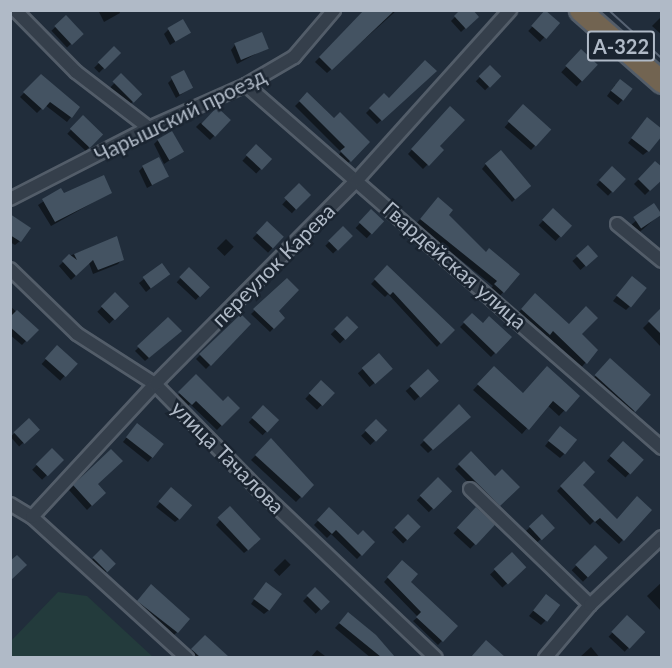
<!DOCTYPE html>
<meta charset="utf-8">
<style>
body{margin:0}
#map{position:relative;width:672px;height:668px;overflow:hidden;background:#212d3b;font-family:Lato,sans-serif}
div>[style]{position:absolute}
.green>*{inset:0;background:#233b3c}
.shadow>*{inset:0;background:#0007;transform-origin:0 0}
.building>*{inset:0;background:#445362;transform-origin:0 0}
.roads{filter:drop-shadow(2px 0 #535d69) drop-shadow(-2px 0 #535d69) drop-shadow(0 2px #535d69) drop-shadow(0 -2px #535d69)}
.street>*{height:12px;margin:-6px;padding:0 6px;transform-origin:6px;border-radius:6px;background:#353f4b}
.highway>*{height:21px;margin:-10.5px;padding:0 10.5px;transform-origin:10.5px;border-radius:10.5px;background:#726451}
.tram>*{height:1.5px;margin:-0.75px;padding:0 0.75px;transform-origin:0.75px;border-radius:0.75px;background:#576373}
span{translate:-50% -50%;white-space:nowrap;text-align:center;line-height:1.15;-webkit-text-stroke:5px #1a2430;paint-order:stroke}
.shield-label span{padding:2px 4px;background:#1a2430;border:2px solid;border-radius:4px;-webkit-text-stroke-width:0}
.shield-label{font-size:20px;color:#b0bac7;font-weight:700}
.street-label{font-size:21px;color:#b0bac7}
.frame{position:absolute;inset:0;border:12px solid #b0bac7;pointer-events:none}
</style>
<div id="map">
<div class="green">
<div style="clip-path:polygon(58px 592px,87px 596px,153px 657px,11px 657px,11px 641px)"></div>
</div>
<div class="shadow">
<div style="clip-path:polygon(98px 10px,119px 10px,120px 13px,104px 22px)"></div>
<div style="clip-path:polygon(366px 10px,397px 10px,327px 73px,315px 62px)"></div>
<div style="clip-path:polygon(462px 10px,477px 17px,461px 32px,451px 21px)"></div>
<div style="left:546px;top:12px;width:16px;height:26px;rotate:43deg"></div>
<div style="clip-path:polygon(662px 16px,662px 35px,652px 26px)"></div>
<div style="left:66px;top:17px;width:23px;height:20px;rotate:47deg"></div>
<div style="clip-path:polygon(168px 30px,189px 33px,170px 45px,164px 34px)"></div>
<div style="clip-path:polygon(235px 45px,267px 48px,237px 64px,231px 50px)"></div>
<div style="left:114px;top:48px;width:7px;height:28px;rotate:45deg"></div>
<div style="left:581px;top:51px;width:21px;height:29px;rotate:43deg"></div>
<div style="left:490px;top:67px;width:13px;height:20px;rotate:45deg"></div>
<div style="clip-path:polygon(434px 71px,377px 124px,366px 113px,384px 95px,389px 100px)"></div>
<div style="clip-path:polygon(41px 76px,78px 108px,67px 122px,45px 105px,37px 113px,20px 97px)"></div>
<div style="left:121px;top:76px;width:26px;height:16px;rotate:43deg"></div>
<div style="clip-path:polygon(172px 79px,192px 87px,176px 98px,168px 83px)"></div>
<div style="clip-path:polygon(615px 85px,631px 90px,618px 105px,607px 96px)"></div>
<div style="clip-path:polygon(307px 94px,334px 120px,368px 142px,346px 165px,337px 157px,341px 152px,295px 106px)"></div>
<div style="left:523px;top:106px;width:35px;height:28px;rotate:41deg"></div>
<div style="clip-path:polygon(450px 108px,438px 146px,442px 150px,423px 169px,408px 154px)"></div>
<div style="left:83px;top:117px;width:25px;height:23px;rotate:43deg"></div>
<div style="clip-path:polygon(229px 121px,210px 140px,196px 127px,200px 123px)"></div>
<div style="clip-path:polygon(643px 124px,648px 151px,643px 155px,628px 143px)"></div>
<div style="clip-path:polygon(158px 140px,182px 152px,164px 164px,154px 144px)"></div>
<div style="left:256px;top:146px;width:19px;height:20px;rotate:43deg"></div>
<div style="clip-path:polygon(655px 163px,662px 178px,645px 195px,634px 184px)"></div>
<div style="clip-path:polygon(486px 164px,528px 186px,512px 202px,482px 169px)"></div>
<div style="clip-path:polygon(143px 167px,167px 177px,147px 188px,139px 171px)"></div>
<div style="left:612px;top:168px;width:16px;height:23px;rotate:43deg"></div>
<div style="left:299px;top:186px;width:13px;height:25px;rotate:42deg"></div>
<div style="clip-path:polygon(61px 190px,63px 195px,110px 193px,51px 226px,38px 205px)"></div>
<div style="clip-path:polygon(434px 203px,485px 254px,518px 274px,499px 297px,490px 289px,493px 286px,416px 224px)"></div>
<div style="left:654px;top:205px;width:11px;height:30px;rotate:49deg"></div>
<div style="left:553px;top:210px;width:23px;height:21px;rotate:43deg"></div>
<div style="left:371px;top:211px;width:15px;height:23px;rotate:42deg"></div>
<div style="clip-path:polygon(10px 220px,20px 241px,15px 245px,10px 242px)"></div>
<div style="left:267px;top:223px;width:21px;height:21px;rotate:43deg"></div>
<div style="left:343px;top:228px;width:11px;height:25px;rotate:45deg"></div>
<div style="clip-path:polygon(116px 238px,122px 259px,118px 264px,93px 274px,89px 263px,71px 280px,59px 266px,69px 256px)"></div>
<div style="left:226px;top:239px;width:11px;height:13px;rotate:45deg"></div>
<div style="left:588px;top:247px;width:12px;height:21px;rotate:48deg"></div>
<div style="clip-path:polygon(387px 267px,453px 330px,437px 347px,388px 294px,385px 297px,371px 284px)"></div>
<div style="left:189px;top:269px;width:26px;height:18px;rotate:43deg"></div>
<div style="clip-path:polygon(168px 274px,146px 292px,139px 283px,144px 279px)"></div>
<div style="clip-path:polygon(287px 280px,276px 311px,283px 318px,270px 332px,251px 314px)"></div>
<div style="clip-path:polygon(628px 282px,630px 306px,626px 310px,613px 301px)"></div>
<div style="left:115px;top:294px;width:17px;height:25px;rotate:45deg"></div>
<div style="clip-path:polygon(535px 295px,596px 350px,580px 369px,547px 336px,543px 340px,516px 315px)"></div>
<div style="clip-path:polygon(10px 306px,36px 330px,22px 345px,10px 335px)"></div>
<div style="clip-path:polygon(662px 309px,662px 348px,643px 328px)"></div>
<div style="clip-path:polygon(472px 315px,482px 325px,510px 337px,491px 357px,460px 327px)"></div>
<div style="clip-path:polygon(241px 316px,249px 324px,206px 369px,196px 359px)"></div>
<div style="left:347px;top:318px;width:13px;height:23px;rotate:45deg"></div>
<div style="clip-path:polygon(168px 319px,177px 334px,145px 361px,135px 351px)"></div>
<div style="left:57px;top:347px;width:25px;height:23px;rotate:42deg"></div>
<div style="left:379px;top:355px;width:18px;height:28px;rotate:49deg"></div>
<div style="left:610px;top:360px;width:52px;height:28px;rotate:42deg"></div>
<div style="clip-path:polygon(494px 368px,522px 395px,578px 396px,559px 416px,547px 405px,522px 434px,473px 390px)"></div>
<div style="left:428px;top:371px;width:13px;height:30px;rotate:48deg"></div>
<div style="clip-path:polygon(196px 377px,223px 403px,238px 408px,217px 430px,190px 404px,186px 408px,175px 398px)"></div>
<div style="left:321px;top:382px;width:16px;height:23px;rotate:43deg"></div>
<div style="clip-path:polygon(459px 406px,465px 421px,428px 453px,420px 445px)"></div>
<div style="left:263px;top:407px;width:19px;height:21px;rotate:43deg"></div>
<div style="left:29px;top:420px;width:13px;height:25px;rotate:48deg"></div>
<div style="left:376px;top:421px;width:13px;height:21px;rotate:45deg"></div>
<div style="clip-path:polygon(133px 429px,162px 445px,148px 462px,123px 442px)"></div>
<div style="clip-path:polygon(556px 432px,564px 454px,560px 458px,545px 446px)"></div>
<div style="clip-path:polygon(271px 440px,312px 485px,296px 502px,251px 460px)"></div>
<div style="left:623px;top:443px;width:25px;height:24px;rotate:42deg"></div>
<div style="left:52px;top:450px;width:14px;height:28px;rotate:45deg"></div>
<div style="clip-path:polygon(111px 451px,97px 484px,104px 493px,87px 510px,69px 490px)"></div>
<div style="clip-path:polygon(471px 453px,495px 478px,518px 487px,495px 510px,455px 469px)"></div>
<div style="clip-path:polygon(584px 463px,581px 485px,616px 521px,650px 510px,619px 544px,594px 521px,590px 525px,557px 491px)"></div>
<div style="left:438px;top:479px;width:17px;height:30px;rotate:45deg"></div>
<div style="clip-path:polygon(167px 494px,180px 518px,175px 522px,156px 507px)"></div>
<div style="clip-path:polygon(329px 509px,358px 537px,373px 542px,357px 559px,331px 534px,327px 538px,314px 525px)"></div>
<div style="left:476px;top:509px;width:23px;height:33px;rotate:43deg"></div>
<div style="clip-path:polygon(226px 513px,255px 544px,244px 553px,216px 525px)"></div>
<div style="left:408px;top:516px;width:16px;height:23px;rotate:45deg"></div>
<div style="left:542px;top:516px;width:16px;height:22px;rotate:47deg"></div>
<div style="left:595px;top:547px;width:16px;height:33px;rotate:45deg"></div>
<div style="left:101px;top:551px;width:18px;height:17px;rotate:45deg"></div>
<div style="left:512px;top:554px;width:18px;height:30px;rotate:47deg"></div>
<div style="left:285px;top:559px;width:8px;height:16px;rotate:45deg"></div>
<div style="clip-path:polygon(402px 562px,409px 582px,456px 626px,438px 645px,413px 621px,418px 617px,384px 582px)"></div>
<div style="clip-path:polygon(662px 582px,662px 612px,647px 596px)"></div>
<div style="clip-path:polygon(262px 588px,269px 610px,264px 614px,251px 604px)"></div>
<div style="left:315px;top:589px;width:18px;height:17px;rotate:45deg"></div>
<div style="clip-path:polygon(147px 590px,177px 632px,173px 636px,134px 606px)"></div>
<div style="clip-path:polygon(542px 600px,545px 621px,541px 625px,529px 616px)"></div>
<div style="left:627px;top:617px;width:22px;height:27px;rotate:43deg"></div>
<div style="clip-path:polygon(344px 618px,375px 636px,394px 658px,371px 658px,335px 628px)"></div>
<div style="clip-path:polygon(205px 637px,227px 658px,190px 658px,188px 655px)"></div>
<div style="clip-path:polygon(591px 647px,600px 658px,579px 658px)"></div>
<div style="clip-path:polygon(317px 650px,325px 656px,324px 658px,310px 658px)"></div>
</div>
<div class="building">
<div style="clip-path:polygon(364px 10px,395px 10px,332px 70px,319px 57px)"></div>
<div style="clip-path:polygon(460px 10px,473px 10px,479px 17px,466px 29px,454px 16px)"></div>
<div style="left:545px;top:10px;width:20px;height:21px;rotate:41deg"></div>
<div style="left:66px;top:15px;width:26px;height:16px;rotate:47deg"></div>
<div style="left:183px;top:19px;width:16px;height:18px;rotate:60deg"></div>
<div style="left:262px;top:32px;width:18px;height:30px;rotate:68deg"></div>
<div style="left:114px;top:46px;width:10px;height:23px;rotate:45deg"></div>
<div style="left:581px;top:49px;width:23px;height:23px;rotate:43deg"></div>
<div style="clip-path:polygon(425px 60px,437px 71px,382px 121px,369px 108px,384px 93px,389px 98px)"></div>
<div style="left:490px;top:65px;width:16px;height:16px;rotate:45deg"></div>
<div style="left:184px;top:70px;width:20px;height:15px;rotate:63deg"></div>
<div style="left:121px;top:73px;width:30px;height:12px;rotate:45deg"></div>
<div style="clip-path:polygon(41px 74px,80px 107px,72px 118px,50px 102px,43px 110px,23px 92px)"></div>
<div style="left:620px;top:79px;width:16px;height:15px;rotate:38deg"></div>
<div style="clip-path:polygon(307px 92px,334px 118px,340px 112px,370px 142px,351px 162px,340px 151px,345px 147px,299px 101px)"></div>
<div style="left:523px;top:104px;width:38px;height:23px;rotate:42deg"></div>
<div style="clip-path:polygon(450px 106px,465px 120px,440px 146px,444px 150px,429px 166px,411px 149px)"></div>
<div style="left:217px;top:107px;width:19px;height:23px;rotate:43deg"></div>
<div style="left:83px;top:115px;width:28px;height:19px;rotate:44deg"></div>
<div style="clip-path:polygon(647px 117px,662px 129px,662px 136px,649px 152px,631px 138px)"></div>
<div style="left:172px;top:131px;width:24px;height:17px;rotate:60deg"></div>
<div style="left:256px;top:144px;width:22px;height:15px;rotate:43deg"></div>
<div style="left:501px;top:150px;width:47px;height:21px;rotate:50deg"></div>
<div style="left:159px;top:157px;width:22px;height:19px;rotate:63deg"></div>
<div style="clip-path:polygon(655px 161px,662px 167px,662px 180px,650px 191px,638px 179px)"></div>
<div style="left:612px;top:166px;width:19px;height:19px;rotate:43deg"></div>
<div style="clip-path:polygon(104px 175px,112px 193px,55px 222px,42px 199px,61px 188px,64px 193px)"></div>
<div style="left:299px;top:183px;width:17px;height:21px;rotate:45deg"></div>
<div style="clip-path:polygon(438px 197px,453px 210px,449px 215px,486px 252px,489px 248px,520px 274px,504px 293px,494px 284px,497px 281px,420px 219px)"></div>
<div style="left:654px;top:203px;width:14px;height:25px;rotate:56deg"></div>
<div style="left:553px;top:208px;width:26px;height:16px;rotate:43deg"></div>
<div style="left:371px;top:209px;width:18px;height:18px;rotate:43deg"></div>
<div style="clip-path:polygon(10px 214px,31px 228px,21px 242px,10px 235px)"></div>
<div style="left:267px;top:221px;width:23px;height:16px;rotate:43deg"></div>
<div style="left:343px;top:226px;width:14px;height:21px;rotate:45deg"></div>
<div style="clip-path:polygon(117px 236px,124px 260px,98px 270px,93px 260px,76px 276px,62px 261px,69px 254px,77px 260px,74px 254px)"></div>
<div style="left:588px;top:245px;width:15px;height:16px;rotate:48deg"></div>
<div style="left:162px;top:263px;width:14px;height:24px;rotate:54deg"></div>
<div style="clip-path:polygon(387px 265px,455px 330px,441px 344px,393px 292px,390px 295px,374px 279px)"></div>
<div style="left:189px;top:267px;width:29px;height:14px;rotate:44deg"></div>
<div style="left:632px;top:276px;width:19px;height:25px;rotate:39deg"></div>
<div style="clip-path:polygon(287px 278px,299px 290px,279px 311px,285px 318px,274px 329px,253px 309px)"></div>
<div style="left:115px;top:292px;width:20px;height:20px;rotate:45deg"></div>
<div style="clip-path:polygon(535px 293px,569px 324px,586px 306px,598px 318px,582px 334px,598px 350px,587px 364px,553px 331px,550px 335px,521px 309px)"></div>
<div style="clip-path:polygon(662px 307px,662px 335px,648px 321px)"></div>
<div style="clip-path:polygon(17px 310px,39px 330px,27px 342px,10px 327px,10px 317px)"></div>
<div style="clip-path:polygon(472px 313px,483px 323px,489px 316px,512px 337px,496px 354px,463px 322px)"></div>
<div style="clip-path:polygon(241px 314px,251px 324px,211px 366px,199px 354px)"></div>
<div style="left:347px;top:316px;width:16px;height:18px;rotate:45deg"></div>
<div style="clip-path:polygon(168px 317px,182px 331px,149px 358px,137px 346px)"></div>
<div style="left:57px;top:345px;width:28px;height:18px;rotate:42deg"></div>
<div style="left:379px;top:353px;width:21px;height:23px;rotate:49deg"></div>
<div style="left:610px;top:358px;width:55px;height:23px;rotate:42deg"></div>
<div style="clip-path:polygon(494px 366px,523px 393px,547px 366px,580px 396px,566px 412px,553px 401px,529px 430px,477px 384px)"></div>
<div style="left:428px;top:369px;width:16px;height:25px;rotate:47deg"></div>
<div style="clip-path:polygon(196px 374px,223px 401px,228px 396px,240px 408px,222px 426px,196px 401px,192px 405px,178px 392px)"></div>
<div style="left:321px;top:380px;width:19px;height:18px;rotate:43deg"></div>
<div style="clip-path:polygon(459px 404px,471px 417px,433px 450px,423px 440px)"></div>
<div style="left:263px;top:405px;width:22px;height:17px;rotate:43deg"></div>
<div style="left:29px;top:418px;width:16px;height:21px;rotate:47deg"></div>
<div style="left:376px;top:419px;width:16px;height:16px;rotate:45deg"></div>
<div style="left:137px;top:423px;width:34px;height:18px;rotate:38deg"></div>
<div style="left:560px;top:426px;width:22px;height:19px;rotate:39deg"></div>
<div style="clip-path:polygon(271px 438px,314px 485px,302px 498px,255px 455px)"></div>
<div style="left:623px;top:441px;width:28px;height:20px;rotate:42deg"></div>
<div style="left:52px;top:448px;width:17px;height:23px;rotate:45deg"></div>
<div style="clip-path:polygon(111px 449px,123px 461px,98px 484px,106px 493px,92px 506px,73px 485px)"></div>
<div style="clip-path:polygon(471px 451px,495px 476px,502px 469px,520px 487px,500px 506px,458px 464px)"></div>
<div style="clip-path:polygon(584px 461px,595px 472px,583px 485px,617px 519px,637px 496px,652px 510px,624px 541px,600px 518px,595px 522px,560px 486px)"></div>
<div style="left:438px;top:477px;width:20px;height:26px;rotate:45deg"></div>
<div style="left:171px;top:487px;width:28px;height:19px;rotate:41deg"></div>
<div style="left:230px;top:506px;width:45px;height:17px;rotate:47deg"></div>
<div style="clip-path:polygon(329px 507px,358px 535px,363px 530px,375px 542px,362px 556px,336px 530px,332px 534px,317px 520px)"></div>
<div style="left:476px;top:507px;width:26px;height:28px;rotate:43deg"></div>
<div style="left:408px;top:514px;width:18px;height:19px;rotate:45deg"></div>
<div style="left:542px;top:514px;width:19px;height:18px;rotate:47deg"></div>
<div style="left:595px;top:545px;width:18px;height:28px;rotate:45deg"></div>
<div style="left:101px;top:549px;width:21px;height:12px;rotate:45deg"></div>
<div style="left:512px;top:552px;width:21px;height:25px;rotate:47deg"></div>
<div style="clip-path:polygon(17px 555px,27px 565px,10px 581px,10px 561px)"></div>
<div style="clip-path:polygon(402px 560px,418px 574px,411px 582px,458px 626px,443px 642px,416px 617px,421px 612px,387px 577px)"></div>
<div style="left:266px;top:582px;width:20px;height:21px;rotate:37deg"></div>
<div style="clip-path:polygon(151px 584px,190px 619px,178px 633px,137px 601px)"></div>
<div style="left:315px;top:587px;width:21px;height:12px;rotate:45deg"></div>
<div style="left:546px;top:594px;width:18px;height:21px;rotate:38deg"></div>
<div style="clip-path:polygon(348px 612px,376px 635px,395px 657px,381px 657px,339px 623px)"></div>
<div style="left:627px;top:615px;width:25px;height:23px;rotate:43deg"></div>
<div style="clip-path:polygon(205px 635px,229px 657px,200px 657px,191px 649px)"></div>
<div style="clip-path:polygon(486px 640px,505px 657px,471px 657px)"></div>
</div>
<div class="roads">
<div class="street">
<div style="left:15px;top:10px;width:87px;rotate:45.5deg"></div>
<div style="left:76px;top:72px;width:92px;rotate:37.5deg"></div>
<div style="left:246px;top:85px;width:552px;rotate:41.11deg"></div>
<div style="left:10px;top:199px;width:156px;rotate:-27.1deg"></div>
<div style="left:149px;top:128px;width:106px;rotate:-23.9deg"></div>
<div style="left:246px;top:85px;width:56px;rotate:-30.3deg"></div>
<div style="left:294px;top:57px;width:62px;rotate:-49.6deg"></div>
<div style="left:617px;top:224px;width:58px;rotate:39.4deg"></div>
<div style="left:10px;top:269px;width:93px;rotate:44.1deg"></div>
<div style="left:77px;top:334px;width:93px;rotate:32.7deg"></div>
<div style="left:155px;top:384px;width:147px;rotate:45.6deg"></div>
<div style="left:258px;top:489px;width:245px;rotate:43.5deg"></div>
<div style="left:470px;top:489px;width:167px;rotate:44deg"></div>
<div style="left:10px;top:504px;width:26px;rotate:31deg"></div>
<div style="left:32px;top:517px;width:210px;rotate:42.3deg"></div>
<div style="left:32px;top:517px;width:181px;rotate:-47.2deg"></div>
<div style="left:155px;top:384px;width:287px;rotate:-45.3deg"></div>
<div style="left:357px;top:180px;width:229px;rotate:-48deg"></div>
<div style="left:545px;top:658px;width:70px;rotate:-49.7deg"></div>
<div style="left:590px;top:605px;width:99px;rotate:-43.4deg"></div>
</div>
<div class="highway">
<div style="left:580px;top:10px;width:109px;rotate:41.3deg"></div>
</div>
</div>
<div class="tram">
<div style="left:609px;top:10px;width:72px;rotate:42.2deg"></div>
</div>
<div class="shield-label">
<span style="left:621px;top:46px">А-322</span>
</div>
<div class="street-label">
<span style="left:180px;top:115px;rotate:-26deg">Чарышский проезд</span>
<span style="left:273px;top:265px;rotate:-45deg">переулок Карева</span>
<span style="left:455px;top:265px;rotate:41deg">Гвардейская улица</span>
<span style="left:228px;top:457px;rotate:45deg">улица Тачалова</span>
</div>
<div class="frame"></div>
</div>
